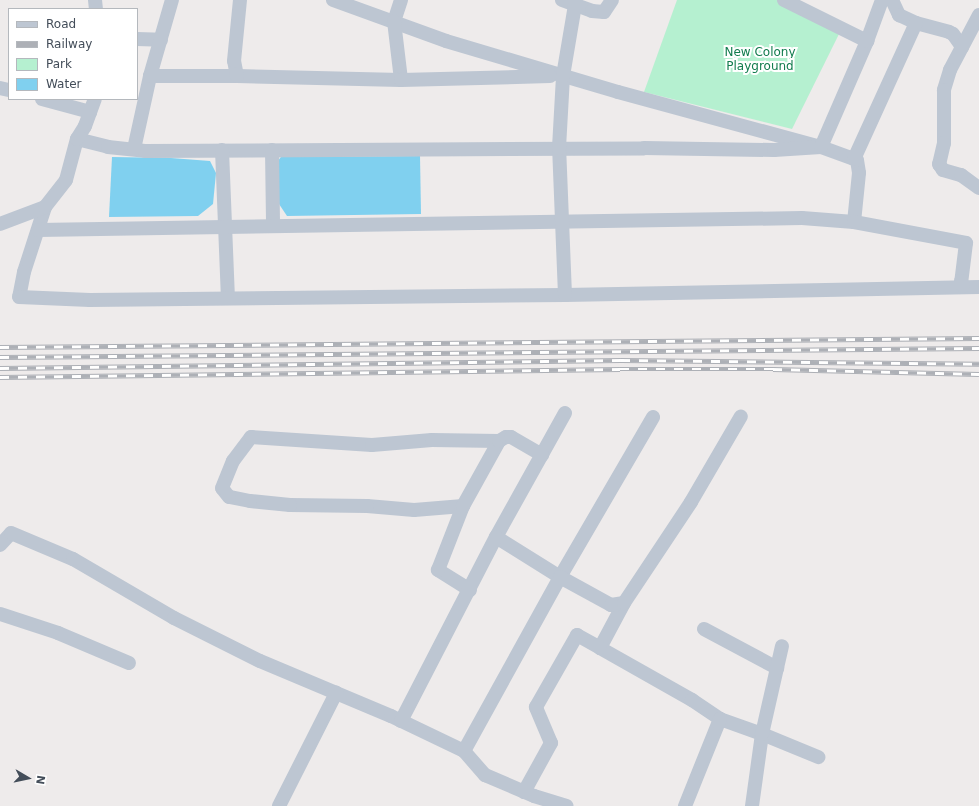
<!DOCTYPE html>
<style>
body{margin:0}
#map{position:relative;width:979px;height:806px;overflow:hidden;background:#eeebeb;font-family:"DejaVu Sans",sans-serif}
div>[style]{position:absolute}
.green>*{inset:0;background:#b5f0d0}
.water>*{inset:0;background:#80d0ef}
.minor>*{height:14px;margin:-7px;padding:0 7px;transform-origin:7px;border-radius:7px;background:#bdc6d2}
.rail>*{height:4.5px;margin-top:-2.25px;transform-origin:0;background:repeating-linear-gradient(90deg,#fff 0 9px,#adb0b6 0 18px);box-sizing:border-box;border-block:1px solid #adb0b6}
span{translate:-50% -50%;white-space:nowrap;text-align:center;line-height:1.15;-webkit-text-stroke:4px #fff;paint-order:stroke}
.park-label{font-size:12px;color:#127c4e}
.legend{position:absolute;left:8px;top:8px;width:130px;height:92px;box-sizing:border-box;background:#fff;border:1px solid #b4b8bd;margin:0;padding:5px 7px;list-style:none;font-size:12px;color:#434d59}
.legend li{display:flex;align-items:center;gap:8px;height:20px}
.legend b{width:20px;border:1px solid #b4b8bd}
.north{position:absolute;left:8px;top:758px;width:40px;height:40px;-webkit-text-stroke:3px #fff;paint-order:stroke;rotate:99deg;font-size:11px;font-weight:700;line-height:16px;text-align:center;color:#434d59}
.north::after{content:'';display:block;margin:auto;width:14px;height:18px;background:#434d59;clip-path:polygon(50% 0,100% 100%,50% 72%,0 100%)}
</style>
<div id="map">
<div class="green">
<div style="clip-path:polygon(677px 0,777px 0,840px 32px,792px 129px,644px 92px)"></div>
</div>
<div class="water">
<div style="clip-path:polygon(420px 156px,421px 214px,287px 216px,279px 204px,277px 162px,281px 157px)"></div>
<div style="clip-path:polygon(112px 157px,171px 158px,210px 161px,216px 173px,213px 204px,198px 216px,109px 217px)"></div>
</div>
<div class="minor">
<div style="left:95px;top:0;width:9px;rotate:84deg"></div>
<div style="left:333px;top:0;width:120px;rotate:19.9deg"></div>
<div style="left:446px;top:41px;width:179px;rotate:16.5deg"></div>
<div style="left:618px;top:92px;width:210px;rotate:15.2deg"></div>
<div style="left:821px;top:147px;width:38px;rotate:20deg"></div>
<div style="left:857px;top:160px;width:13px;rotate:81deg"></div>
<div style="left:859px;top:173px;width:49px;rotate:95.8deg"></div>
<div style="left:401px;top:0;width:22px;rotate:108deg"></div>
<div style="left:394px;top:21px;width:59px;rotate:83.2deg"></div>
<div style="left:562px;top:0;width:32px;rotate:20deg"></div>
<div style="left:592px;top:11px;width:12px;rotate:5deg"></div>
<div style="left:604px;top:12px;width:14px;rotate:-56deg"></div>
<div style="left:784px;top:0;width:93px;rotate:26.3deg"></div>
<div style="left:892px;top:0;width:17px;rotate:65deg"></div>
<div style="left:899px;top:15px;width:19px;rotate:25deg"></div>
<div style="left:916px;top:23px;width:34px;rotate:15deg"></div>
<div style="left:949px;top:32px;width:4px;rotate:27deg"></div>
<div style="left:953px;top:34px;width:16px;rotate:55deg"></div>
<div style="left:979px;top:15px;width:62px;rotate:117.8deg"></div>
<div style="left:950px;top:70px;width:21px;rotate:107deg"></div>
<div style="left:944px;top:90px;width:53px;rotate:90deg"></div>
<div style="left:944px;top:143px;width:22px;rotate:103deg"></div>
<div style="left:939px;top:164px;width:7px;rotate:56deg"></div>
<div style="left:943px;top:170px;width:19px;rotate:16deg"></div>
<div style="left:961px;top:175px;width:22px;rotate:36deg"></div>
<div style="left:137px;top:39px;width:24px;rotate:2deg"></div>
<div style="left:150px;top:76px;width:79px;rotate:-73.9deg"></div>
<div style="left:237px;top:76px;width:164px;rotate:1.4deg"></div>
<div style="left:401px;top:80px;width:149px;rotate:-1.5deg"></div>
<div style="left:0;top:88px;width:9px;rotate:13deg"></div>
<div style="left:42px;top:99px;width:50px;rotate:15.2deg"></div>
<div style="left:77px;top:139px;width:32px;rotate:14deg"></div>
<div style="left:108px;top:147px;width:37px;rotate:6deg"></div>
<div style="left:145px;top:151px;width:499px;rotate:-0.3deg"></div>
<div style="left:644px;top:148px;width:130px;rotate:0.9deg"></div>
<div style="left:774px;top:150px;width:47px;rotate:-3.7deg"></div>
<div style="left:821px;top:147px;width:116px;rotate:-66.5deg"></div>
<div style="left:867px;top:41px;width:44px;rotate:-69.9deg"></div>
<div style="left:134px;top:149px;width:75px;rotate:-77.6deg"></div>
<div style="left:150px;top:76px;width:87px"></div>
<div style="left:237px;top:76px;width:15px;rotate:-101deg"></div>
<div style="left:234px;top:61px;width:61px;rotate:-84.4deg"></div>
<div style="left:222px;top:150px;width:148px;rotate:87.7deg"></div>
<div style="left:272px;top:150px;width:75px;rotate:89.2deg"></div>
<div style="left:854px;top:159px;width:149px;rotate:-65.5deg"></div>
<div style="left:45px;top:207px;width:68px;rotate:107.9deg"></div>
<div style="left:24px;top:272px;width:25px;rotate:101deg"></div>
<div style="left:19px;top:297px;width:71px;rotate:2.4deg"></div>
<div style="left:90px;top:300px;width:475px;rotate:-0.6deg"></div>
<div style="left:565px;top:295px;width:414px;rotate:-1.1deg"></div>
<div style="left:0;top:224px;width:48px;rotate:-20.7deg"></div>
<div style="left:45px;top:207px;width:34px;rotate:-52deg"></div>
<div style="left:66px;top:180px;width:42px;rotate:-75deg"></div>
<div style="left:77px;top:139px;width:15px;rotate:-58deg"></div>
<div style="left:85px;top:126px;width:29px;rotate:-70deg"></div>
<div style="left:38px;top:230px;width:764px;rotate:-0.9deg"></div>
<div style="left:802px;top:218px;width:52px;rotate:4.4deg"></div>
<div style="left:854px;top:222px;width:114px;rotate:10.6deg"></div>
<div style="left:966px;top:243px;width:38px;rotate:97deg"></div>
<div style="left:961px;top:281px;width:5px;rotate:68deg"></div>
<div style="left:565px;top:295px;width:147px;rotate:-92.3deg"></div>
<div style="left:559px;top:148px;width:72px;rotate:-86.8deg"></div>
<div style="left:563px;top:76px;width:72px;rotate:-80.4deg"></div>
<div style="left:565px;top:413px;width:142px;rotate:119.1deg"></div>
<div style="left:496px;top:537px;width:75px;rotate:32deg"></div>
<div style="left:560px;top:577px;width:185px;rotate:-59.8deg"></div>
<div style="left:463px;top:506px;width:49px;rotate:175.3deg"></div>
<div style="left:414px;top:510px;width:47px;rotate:-175.1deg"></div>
<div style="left:367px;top:506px;width:77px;rotate:-179.3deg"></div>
<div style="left:290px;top:505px;width:40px;rotate:-174.3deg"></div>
<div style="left:250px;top:501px;width:21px;rotate:-169deg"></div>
<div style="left:229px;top:497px;width:11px;rotate:-128deg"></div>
<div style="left:222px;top:488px;width:29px;rotate:-68deg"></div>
<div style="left:233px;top:461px;width:30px;rotate:-53deg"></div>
<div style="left:251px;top:437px;width:121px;rotate:3.8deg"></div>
<div style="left:372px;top:445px;width:60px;rotate:-4.8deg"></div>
<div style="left:432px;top:440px;width:67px;rotate:0.9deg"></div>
<div style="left:0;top:545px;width:16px;rotate:-47deg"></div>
<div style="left:11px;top:533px;width:67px;rotate:22.8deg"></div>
<div style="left:73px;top:559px;width:117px;rotate:30.3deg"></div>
<div style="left:174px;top:618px;width:96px;rotate:26.6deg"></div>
<div style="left:260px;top:661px;width:142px;rotate:22.8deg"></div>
<div style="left:391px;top:716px;width:81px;rotate:25.6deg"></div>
<div style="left:464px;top:751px;width:32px;rotate:49deg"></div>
<div style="left:485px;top:775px;width:53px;rotate:23.2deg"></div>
<div style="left:534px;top:796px;width:34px;rotate:17deg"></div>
<div style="left:470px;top:590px;width:38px;rotate:-148deg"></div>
<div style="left:438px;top:570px;width:69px;rotate:-68.7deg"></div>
<div style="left:463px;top:506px;width:74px;rotate:-61deg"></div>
<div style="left:499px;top:441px;width:8px;rotate:-30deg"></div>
<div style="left:506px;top:437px;width:5px"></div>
<div style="left:511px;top:437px;width:36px;rotate:30deg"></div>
<div style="left:624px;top:603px;width:51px;rotate:118.1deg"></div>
<div style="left:600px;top:648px;width:106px;rotate:29.5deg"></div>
<div style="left:692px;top:700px;width:34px;rotate:34deg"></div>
<div style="left:720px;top:719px;width:45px;rotate:19.7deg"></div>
<div style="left:762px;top:734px;width:61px;rotate:22.3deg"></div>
<div style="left:0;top:614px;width:61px;rotate:18.1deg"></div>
<div style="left:58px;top:633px;width:77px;rotate:22.9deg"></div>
<div style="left:704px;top:629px;width:83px;rotate:28.1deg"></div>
<div style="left:401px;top:721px;width:207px;rotate:-62.7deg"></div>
<div style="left:464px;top:751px;width:199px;rotate:-61.1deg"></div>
<div style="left:560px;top:577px;width:58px;rotate:28.8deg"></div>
<div style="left:611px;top:605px;width:13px;rotate:-9deg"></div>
<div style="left:624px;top:603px;width:121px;rotate:-56.4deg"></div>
<div style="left:691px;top:502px;width:99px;rotate:-59.8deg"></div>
<div style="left:524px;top:792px;width:56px;rotate:-61.1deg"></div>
<div style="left:551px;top:743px;width:39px;rotate:-113deg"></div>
<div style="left:536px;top:707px;width:83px;rotate:-60.3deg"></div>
<div style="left:577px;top:635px;width:26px;rotate:29deg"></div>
<div style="left:279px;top:806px;width:127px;rotate:-63.2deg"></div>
<div style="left:685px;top:806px;width:94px;rotate:-68.1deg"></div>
<div style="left:752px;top:806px;width:73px;rotate:-82.1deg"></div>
<div style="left:762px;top:734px;width:90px;rotate:-77.2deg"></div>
</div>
<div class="rail">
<div style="left:0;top:347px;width:979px;rotate:-0.53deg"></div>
<div style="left:0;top:357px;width:979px;rotate:-0.53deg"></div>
<div style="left:0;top:368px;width:621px;rotate:-0.74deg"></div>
<div style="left:621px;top:360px;width:358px;rotate:0.6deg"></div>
<div style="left:0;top:377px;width:620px;rotate:-0.74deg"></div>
<div style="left:620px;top:369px;width:153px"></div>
<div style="left:773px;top:369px;width:206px;rotate:1.4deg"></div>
</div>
<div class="park-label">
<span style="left:760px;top:60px">New Colony<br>Playground</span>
</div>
<ul class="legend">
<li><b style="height:5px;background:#bdc6d2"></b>Road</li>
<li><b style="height:5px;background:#adb0b6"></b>Railway</li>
<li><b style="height:11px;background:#b5f0d0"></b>Park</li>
<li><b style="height:11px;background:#80d0ef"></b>Water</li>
</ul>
<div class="north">N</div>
</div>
